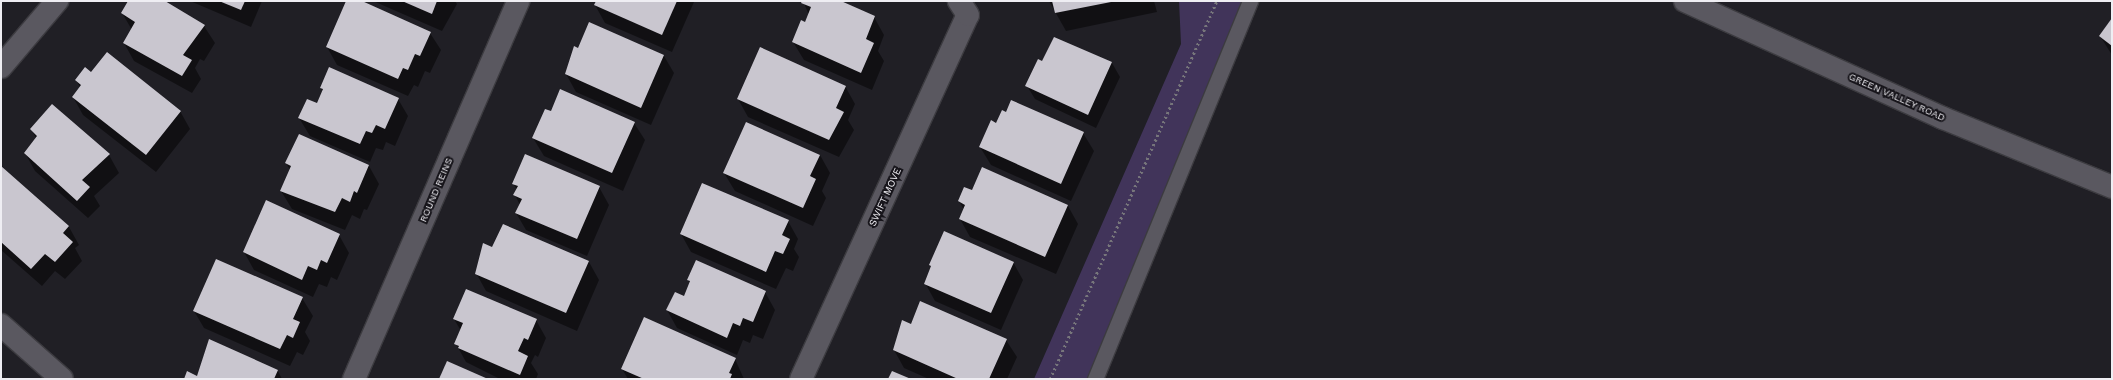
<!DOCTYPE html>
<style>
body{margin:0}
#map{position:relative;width:2113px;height:380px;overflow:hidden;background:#201f25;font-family:"Work Sans",sans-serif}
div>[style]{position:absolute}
.green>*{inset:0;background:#41345a}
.shadow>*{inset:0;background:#0007}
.building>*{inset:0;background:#c9c6cf}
.path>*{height:2.5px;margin-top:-1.25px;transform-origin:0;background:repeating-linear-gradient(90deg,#77767b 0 2px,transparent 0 5px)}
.roads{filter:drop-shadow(1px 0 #3c3b40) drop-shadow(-1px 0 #3c3b40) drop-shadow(0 1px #3c3b40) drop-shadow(0 -1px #3c3b40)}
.lane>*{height:15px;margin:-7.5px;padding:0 7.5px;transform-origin:7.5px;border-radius:7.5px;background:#5a5860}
.street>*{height:22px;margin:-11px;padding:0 11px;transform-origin:11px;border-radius:11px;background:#5a5860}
.secondary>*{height:22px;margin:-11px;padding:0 11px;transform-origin:11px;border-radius:11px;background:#5a5860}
span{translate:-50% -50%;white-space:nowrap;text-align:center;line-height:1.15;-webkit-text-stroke:4px #17151b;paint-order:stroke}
.street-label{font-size:10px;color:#efeef3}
.frame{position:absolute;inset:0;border:2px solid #efeef3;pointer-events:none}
</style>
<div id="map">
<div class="green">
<div style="clip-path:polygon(1179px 1px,1251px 1px,1093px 379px,1034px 379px,1181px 44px)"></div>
</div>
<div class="shadow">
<div style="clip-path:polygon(129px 1px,163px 1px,204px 26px,215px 43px,204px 61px,200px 59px,195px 68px,201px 79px,192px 93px,134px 61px,124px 43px,132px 30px,122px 13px)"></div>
<div style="clip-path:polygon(190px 1px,262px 1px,251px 27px)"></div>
<div style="clip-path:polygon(347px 1px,359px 1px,430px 33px,441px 50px,430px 73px,425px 71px,418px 87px,414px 85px,408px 96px,337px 65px,327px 47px)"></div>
<div style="clip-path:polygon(373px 1px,455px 1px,457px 4px,442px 31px)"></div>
<div style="clip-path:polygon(596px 1px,693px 1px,694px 2px,672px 52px,605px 23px,595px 5px)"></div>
<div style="clip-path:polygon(803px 1px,839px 1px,874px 17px,884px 35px,878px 51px,884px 61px,872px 90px,804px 60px,793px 42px,809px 15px)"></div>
<div style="clip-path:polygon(1049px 1px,1154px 1px,1157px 12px,1066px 31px)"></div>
<div style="clip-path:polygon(2112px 20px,2112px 55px,2100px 36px)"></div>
<div style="clip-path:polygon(1054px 38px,1112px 63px,1120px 77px,1096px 128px,1035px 99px,1027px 86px,1043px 63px)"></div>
<div style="clip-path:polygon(579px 49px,664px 56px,674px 73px,651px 125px,576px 92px,566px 74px)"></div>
<div style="clip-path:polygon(91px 74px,180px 111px,190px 129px,156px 172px,83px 115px,73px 97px,80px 87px,76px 80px)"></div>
<div style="clip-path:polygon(845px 86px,855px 104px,848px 120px,854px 130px,839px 157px,748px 117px,738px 99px)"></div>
<div style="clip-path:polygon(321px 88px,398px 99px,408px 116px,395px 146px,386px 142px,383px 150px,376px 148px,370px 162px,310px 136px,299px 118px,318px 104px,323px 92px)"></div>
<div style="clip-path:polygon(52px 105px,109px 155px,119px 173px,94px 196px,100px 206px,88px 218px,35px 171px,25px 153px,36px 138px,31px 129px)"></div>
<div style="clip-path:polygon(634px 123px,645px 140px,623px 191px,544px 156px,533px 138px)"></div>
<div style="clip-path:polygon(996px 124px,1083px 133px,1094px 151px,1071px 201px,991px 165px,980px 147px)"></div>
<div style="clip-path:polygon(300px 136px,369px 166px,379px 184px,367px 210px,364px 209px,360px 219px,352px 215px,345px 230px,292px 209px,281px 191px,290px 170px,286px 163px)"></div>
<div style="clip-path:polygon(820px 155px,830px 173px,822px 191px,826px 198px,813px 226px,735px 191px,724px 173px)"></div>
<div style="clip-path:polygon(1px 167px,69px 227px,79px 245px,75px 248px,82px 261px,65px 279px,55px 271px,42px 286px,1px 250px)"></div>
<div style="clip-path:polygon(982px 169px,1068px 206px,1078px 224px,1056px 274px,970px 237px,960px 219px,964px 210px,959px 201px,972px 191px)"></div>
<div style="clip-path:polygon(513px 183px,599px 187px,609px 205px,587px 256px,526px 230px,516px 213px,520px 205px,515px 195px,517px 190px)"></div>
<div style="clip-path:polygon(788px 221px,798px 239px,794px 249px,799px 257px,793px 271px,786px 268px,776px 289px,691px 252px,681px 234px)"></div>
<div style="clip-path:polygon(503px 225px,589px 262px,599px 280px,577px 331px,486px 291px,476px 273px,493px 248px)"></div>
<div style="clip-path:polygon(339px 235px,349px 253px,337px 280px,331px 277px,327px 287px,319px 284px,313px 297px,254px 270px,244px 252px)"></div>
<div style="clip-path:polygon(1013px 262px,1023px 280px,1001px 330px,935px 301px,925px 283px,932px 268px,930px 265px)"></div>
<div style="clip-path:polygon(688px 280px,765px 292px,775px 310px,763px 339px,753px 335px,750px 343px,743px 340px,737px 355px,677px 328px,667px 310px,685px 297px,690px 284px)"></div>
<div style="clip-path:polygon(467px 290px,536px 320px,546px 338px,538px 357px,535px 355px,531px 363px,538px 374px,536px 379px,500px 379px,466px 362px,456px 344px,461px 331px,454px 319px)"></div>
<div style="clip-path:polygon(302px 298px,313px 316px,305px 332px,310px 341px,303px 355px,297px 352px,290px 366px,204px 328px,194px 311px)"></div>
<div style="clip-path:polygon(902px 321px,911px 325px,1006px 340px,1017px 357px,1007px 379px,929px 379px,904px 368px,894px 350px)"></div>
<div style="clip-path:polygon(209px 340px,278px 371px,282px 379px,185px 379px,197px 377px)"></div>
<div style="clip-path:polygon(735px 359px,744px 379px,628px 379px,622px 369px)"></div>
</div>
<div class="building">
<div style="clip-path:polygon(128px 1px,165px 1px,205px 25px,183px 55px,192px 60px,182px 76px,123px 43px,135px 22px,121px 13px)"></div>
<div style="clip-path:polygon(219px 1px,245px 1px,241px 10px)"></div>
<div style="clip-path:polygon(346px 1px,362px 1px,431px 32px,420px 56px,415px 54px,408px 70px,403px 68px,398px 79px,326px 47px)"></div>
<div style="clip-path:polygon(402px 1px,437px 1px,432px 14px)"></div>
<div style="clip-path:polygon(596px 1px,677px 1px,662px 35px,594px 5px)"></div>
<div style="clip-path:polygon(802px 1px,841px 1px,875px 16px,866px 39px,874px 43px,861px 73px,792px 42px,801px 20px,805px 22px,811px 7px,801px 3px)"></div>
<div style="clip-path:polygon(1052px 1px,1111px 1px,1111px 2px,1055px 13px)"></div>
<div style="clip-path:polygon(2112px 18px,2112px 46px,2099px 36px)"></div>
<div style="clip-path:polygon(589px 22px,664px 55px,641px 108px,565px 74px,574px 46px,578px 48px)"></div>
<div style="clip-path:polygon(1054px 37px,1112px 62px,1088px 115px,1025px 86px,1038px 59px,1042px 61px)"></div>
<div style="clip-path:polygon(760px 47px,846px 86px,836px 108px,844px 112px,829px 140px,737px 99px)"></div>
<div style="clip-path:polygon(107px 52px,181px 111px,146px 155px,72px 97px,81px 85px,75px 80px,85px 67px,91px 72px)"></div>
<div style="clip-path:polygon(329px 67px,399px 98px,385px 129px,376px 125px,372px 133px,366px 131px,360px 144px,298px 118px,307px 99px,317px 103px,323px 89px,320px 88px)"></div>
<div style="clip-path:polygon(560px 89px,635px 122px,612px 173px,532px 138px,545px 109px,551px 111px)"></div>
<div style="clip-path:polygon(1011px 100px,1084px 132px,1061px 184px,979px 147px,991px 120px,996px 123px,1002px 110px,1006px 112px)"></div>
<div style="clip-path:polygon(52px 104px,110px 154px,82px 180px,90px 187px,77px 201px,24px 153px,37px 136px,30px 129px)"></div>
<div style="clip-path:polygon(746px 122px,820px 155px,810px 176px,816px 179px,803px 208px,723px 173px)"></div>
<div style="clip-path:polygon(299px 134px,369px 165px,357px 193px,354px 191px,350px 202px,342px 198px,335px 212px,280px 191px,291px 166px,285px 163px)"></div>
<div style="clip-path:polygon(525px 154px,600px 186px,577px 239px,515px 213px,522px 199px,513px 195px,518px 186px,512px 184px)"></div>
<div style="clip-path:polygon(1px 166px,69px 226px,63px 233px,73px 242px,55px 262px,45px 254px,31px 269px,1px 242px)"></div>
<div style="clip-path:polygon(982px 167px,1068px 205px,1045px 257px,959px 219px,965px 205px,958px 201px,964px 187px,972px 190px)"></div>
<div style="clip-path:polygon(702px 183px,789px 220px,782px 235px,790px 239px,783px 254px,775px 251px,766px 272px,680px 234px)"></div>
<div style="clip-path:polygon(266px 200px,340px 234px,327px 263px,321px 260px,317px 270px,308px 266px,302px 280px,243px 252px)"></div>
<div style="clip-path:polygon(503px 224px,589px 261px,566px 313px,475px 274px,483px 243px,492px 247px)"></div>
<div style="clip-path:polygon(944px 231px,1014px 262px,991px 313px,924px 284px,931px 266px,929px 265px)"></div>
<div style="clip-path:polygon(216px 259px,303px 297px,293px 319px,300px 322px,293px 338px,287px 335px,280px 349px,193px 311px)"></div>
<div style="clip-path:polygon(696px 260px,766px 291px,753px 322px,743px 318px,740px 326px,733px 323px,727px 338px,666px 310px,675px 292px,684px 296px,690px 281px,687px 280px)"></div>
<div style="clip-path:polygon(466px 289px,537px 319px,528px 340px,524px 338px,518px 351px,528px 356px,520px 375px,458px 348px,459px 346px,454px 344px,463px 323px,453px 319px)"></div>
<div style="clip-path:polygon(920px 301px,1007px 339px,989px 379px,958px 379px,893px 350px,902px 320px,911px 324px)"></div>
<div style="clip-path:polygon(644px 317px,736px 358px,729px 373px,732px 374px,730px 379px,644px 379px,621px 369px)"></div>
<div style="clip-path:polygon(209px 339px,278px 370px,274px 379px,184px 379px,187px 371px,197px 376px)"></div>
<div style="clip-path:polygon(447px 361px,488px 379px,439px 379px)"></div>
<div style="clip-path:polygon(892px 371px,911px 379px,888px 379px)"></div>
</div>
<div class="path">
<div style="left:1050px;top:379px;width:413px;rotate:-66.2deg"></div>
</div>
<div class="roads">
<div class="lane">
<div style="left:1095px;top:379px;width:409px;rotate:-67.7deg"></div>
</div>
<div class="street">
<div style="left:1px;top:67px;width:87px;rotate:-49.7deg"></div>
<div style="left:1px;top:325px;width:81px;rotate:41.5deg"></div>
<div style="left:354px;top:379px;width:412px;rotate:-66.5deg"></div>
<div style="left:801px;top:379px;width:400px;rotate:-65.4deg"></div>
<div style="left:968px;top:15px;width:17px;rotate:-123deg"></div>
</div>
<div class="secondary">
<div style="left:1685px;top:1px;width:283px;rotate:24.4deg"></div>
<div style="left:1943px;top:118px;width:183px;rotate:22.2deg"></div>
</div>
</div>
<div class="street-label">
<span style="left:1897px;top:97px;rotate:24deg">GREEN VALLEY ROAD</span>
<span style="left:436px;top:190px;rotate:-67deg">ROUND REINS</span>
<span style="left:885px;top:197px;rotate:-65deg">SWIFT MOVE</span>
</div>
<div class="frame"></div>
</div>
